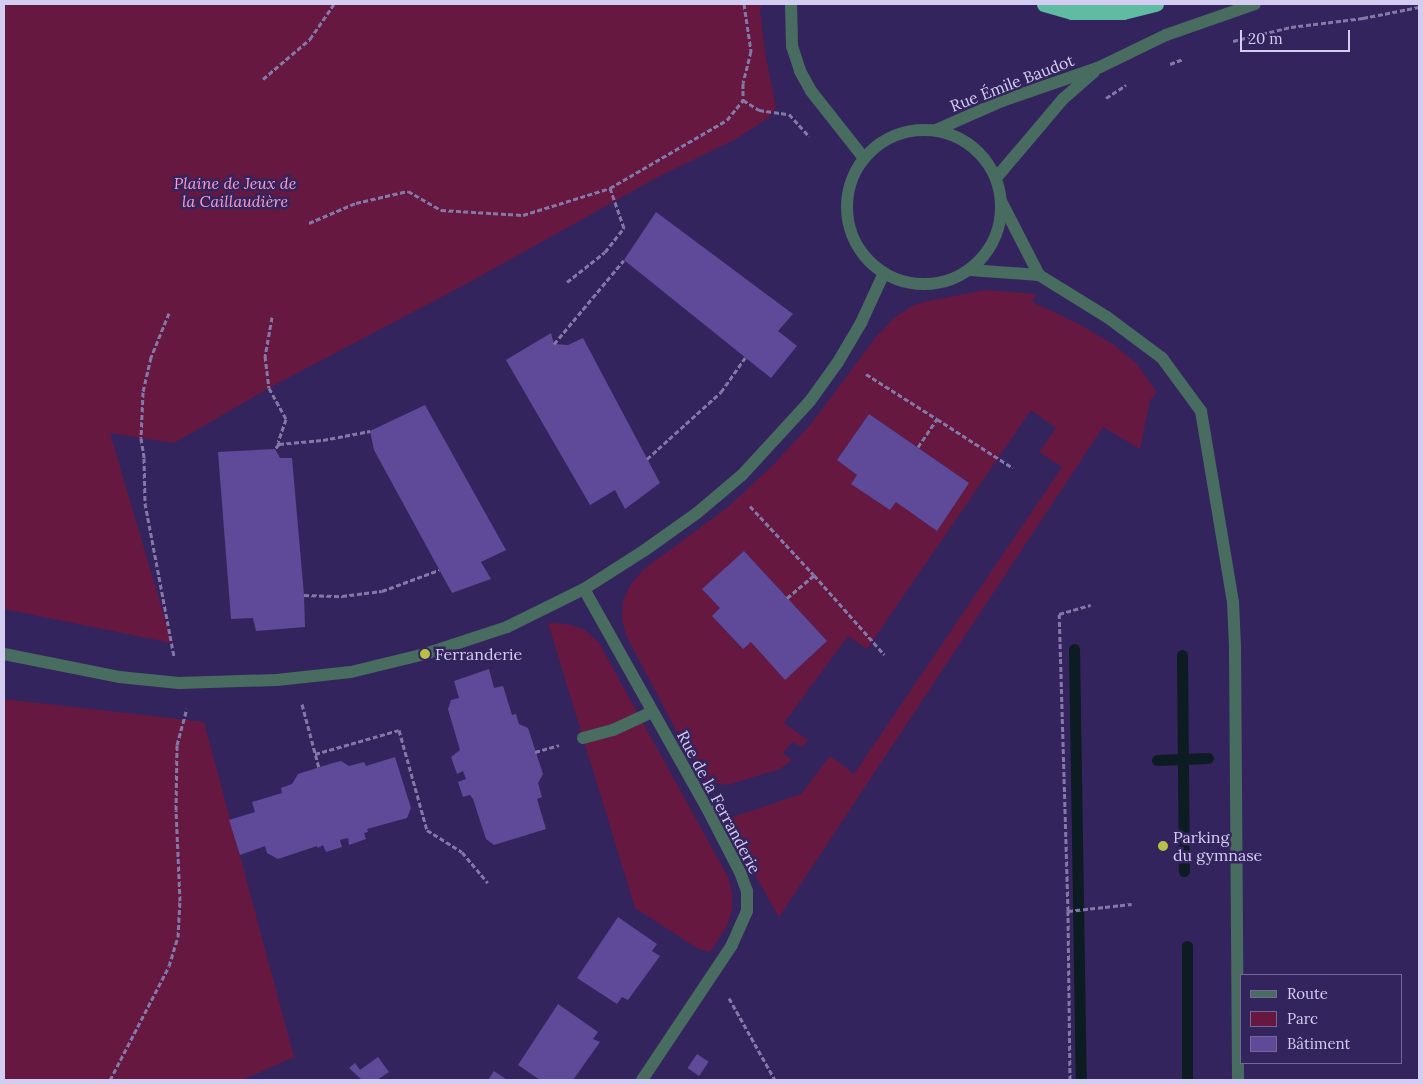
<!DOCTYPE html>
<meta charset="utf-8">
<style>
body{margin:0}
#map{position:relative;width:1423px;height:1084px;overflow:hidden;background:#34245d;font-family:Lora,serif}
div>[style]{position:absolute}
.green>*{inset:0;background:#661841}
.stream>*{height:11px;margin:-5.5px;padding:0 5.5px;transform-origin:5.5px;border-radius:5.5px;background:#0d1b23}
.building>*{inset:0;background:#5e4a99;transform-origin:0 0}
.path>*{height:3px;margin-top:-1.5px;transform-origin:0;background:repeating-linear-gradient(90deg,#8378a7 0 5px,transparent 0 7.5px)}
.service>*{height:12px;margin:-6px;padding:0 6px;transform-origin:6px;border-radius:6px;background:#496c61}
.minor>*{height:12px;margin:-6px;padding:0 6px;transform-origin:6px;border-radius:6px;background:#496c61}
.tertiary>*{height:12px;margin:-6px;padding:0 6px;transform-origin:6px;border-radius:6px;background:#496c61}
.tertiary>.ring{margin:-6px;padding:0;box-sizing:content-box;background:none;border:12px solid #496c61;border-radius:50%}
.motorway>*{height:15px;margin:-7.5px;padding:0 7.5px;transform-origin:7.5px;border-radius:7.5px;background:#5fbca2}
.dots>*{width:14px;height:14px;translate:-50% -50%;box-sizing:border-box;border:2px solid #34245d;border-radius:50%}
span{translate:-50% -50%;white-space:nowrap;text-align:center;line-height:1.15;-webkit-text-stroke:5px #34245d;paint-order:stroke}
.street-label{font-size:16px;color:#d3cdf1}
.park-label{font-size:16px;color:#fd9dc7;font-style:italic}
.poi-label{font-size:16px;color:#d3cdf1}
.left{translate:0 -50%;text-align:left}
.frame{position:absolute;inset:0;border:5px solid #d3cdf1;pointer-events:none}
.legend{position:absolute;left:1240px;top:974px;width:162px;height:90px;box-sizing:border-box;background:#34245d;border:1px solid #746898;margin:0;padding:6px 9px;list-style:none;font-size:15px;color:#d3cdf1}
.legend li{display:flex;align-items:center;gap:10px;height:25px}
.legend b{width:25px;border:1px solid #746898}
.scale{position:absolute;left:1240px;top:30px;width:110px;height:22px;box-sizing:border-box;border:2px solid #d3cdf1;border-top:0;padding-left:6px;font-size:15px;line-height:18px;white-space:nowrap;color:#d3cdf1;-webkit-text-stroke:4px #34245d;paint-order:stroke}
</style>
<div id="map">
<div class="green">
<div style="clip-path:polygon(4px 4px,762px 4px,760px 10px,765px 52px,776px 107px,768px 118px,736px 139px,656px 178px,468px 283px,269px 388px,174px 443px,110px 433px,172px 643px,4px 609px)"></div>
<div style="clip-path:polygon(evenodd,986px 290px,1036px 294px,1032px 302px,1079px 324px,1114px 345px,1136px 363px,1157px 392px,1150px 400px,1140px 449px,1103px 427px,779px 917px,724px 820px,801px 794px,830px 756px,854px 774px,1062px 467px,1039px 452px,1056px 428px,1031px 410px,867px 649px,848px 636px,784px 723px,808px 740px,802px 747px,792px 742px,783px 753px,792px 760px,780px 769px,727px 785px,705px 781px,699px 774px,626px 635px,622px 619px,623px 601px,631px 584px,644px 569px,727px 508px,771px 467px,812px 423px,875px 338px,893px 319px,910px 307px,923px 302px,986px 290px,869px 414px,969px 483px,937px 531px,896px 502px,890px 510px,851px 484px,857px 475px,837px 460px,869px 414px,986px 290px,744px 551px,827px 641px,785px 680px,751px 642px,742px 649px,712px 616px,720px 608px,702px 589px,744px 551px)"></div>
<div style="clip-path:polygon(548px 623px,567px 624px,585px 630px,599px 643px,728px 877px,732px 892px,732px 909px,727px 926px,710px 952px,697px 948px,635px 908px)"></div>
<div style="clip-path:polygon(4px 699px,204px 722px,294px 1057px,242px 1080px,4px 1080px)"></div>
</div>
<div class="stream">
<div style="left:1074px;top:649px;width:431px;rotate:89.1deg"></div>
<div style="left:1182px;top:655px;width:216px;rotate:89.5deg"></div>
<div style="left:1157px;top:760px;width:51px;rotate:-2.2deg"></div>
<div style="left:1187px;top:946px;width:134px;rotate:90deg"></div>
</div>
<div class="building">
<div style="clip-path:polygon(656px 212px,793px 314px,778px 331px,797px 346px,771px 378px,624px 260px)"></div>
<div style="clip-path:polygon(551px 333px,554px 344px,568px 345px,583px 338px,660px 483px,625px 509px,615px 490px,590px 505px,506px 360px)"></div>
<div style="clip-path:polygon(425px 405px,506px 550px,481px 562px,491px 579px,452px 593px,374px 450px,370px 431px)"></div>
<div style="clip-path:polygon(869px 414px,969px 483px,937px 531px,896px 502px,890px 510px,851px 484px,857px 475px,837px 460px)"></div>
<div style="clip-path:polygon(275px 449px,280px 458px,292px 458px,304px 595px,305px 627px,256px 631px,253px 618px,231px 619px,218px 452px)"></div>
<div style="clip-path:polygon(744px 551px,827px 641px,785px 680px,751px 642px,743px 649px,712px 616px,720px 608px,702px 589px)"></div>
<div style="clip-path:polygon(489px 669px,494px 688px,503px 686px,512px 715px,516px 714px,519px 724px,528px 728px,543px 774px,538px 783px,542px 797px,537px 799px,546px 829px,494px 845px,486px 839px,473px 799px,470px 795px,463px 797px,458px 782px,466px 779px,463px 771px,457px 774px,451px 757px,460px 750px,448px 709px,451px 700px,459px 698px,454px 681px)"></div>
<div style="clip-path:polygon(395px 757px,411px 808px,407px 818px,367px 829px,368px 832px,364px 833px,366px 839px,349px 845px,348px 838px,340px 840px,342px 847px,326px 852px,323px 845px,318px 848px,317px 846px,278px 859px,267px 853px,265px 846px,240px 855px,229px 820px,255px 812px,252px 802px,282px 793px,281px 788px,292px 784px,298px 774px,333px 763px,341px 761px,349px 766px,364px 762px,366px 766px)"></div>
<div style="clip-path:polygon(618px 917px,657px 944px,652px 951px,660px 956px,628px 1000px,622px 997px,617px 1004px,577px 978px)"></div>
<div style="clip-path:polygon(558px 1004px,598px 1032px,593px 1039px,600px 1042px,573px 1080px,540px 1080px,518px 1065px)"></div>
<div style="left:697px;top:1054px;width:14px;height:17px;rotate:34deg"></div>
<div style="clip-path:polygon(378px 1057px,389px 1072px,377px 1080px,362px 1080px,349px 1068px,355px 1063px,360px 1070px)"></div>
<div style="clip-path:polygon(494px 1071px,507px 1080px,488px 1080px)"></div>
</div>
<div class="path">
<div style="left:744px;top:4px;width:48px;rotate:81.5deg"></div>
<div style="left:751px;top:51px;width:33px;rotate:104deg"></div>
<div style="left:743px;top:83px;width:17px;rotate:90deg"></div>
<div style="left:743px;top:100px;width:19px;rotate:32deg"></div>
<div style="left:759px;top:110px;width:30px;rotate:8deg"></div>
<div style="left:789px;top:114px;width:30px;rotate:48deg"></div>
<div style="left:1233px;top:41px;width:60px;rotate:-13.6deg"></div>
<div style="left:1291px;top:27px;width:73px;rotate:-7.1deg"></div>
<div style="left:1363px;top:18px;width:57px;rotate:-11.1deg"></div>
<div style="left:1170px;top:64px;width:14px;rotate:-21deg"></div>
<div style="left:263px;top:79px;width:62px;rotate:-40.4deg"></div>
<div style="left:310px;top:39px;width:42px;rotate:-55.6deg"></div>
<div style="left:1106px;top:98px;width:24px;rotate:-33deg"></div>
<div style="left:309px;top:223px;width:51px;rotate:-23.1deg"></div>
<div style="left:356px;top:203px;width:53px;rotate:-13deg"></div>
<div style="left:408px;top:191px;width:38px;rotate:30deg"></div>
<div style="left:441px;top:210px;width:82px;rotate:3.5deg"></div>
<div style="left:523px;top:215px;width:91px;rotate:-17.2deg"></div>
<div style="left:610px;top:188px;width:135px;rotate:-30.2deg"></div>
<div style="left:727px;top:120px;width:26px;rotate:-51deg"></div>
<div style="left:567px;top:282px;width:48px;rotate:-38.3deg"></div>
<div style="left:605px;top:252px;width:31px;rotate:-52deg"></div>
<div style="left:624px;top:228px;width:42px;rotate:-109.3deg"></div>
<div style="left:169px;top:313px;width:48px;rotate:112.2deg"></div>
<div style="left:151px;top:357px;width:36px;rotate:103deg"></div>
<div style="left:143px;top:392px;width:46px;rotate:92.5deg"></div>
<div style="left:141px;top:438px;width:20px;rotate:81deg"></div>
<div style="left:144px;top:458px;width:45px;rotate:88.7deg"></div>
<div style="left:145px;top:503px;width:156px;rotate:79.3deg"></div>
<div style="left:272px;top:317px;width:40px;rotate:100deg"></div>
<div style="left:265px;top:356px;width:32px;rotate:83deg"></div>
<div style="left:269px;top:388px;width:35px;rotate:61deg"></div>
<div style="left:286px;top:419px;width:24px;rotate:109deg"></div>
<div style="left:278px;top:442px;width:2px;rotate:63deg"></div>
<div style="left:279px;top:444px;width:6px;rotate:129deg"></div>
<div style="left:554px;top:344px;width:109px;rotate:-50.2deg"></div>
<div style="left:866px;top:374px;width:84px;rotate:32.4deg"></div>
<div style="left:279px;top:444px;width:44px;rotate:-5.2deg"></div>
<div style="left:323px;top:440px;width:48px;rotate:-10.8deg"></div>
<div style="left:918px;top:447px;width:34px;rotate:-56deg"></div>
<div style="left:937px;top:419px;width:90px;rotate:32.8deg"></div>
<div style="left:647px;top:459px;width:100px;rotate:-42.2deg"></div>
<div style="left:721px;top:392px;width:42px;rotate:-54.8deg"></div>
<div style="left:750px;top:506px;width:94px;rotate:47.2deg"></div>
<div style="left:304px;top:595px;width:38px;rotate:2deg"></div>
<div style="left:342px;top:596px;width:40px;rotate:-7.1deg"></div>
<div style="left:382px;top:591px;width:61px;rotate:-20.2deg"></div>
<div style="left:787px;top:598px;width:35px;rotate:-40deg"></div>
<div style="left:814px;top:575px;width:106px;rotate:48.5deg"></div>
<div style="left:302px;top:704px;width:66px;rotate:75.1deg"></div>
<div style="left:535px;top:752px;width:25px;rotate:-16deg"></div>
<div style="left:315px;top:754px;width:87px;rotate:-15.9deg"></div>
<div style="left:399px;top:730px;width:104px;rotate:74.4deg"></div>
<div style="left:427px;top:830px;width:41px;rotate:32.2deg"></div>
<div style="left:462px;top:852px;width:40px;rotate:50deg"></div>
<div style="left:1068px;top:911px;width:64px;rotate:-6.2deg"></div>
<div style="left:729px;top:998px;width:94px;rotate:60.7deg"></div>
<div style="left:110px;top:1080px;width:128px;rotate:-62.6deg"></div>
<div style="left:169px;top:966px;width:30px;rotate:-73deg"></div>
<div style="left:178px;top:937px;width:36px;rotate:-87deg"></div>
<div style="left:180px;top:901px;width:91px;rotate:-92.5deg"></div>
<div style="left:176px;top:810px;width:65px;rotate:-89.1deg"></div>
<div style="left:177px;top:745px;width:38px;rotate:-75deg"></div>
<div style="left:1070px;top:1080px;width:169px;rotate:-90.7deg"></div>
<div style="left:1068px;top:911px;width:297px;rotate:-91.7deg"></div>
<div style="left:1059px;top:614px;width:33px;rotate:-16deg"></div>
</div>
<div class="service">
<div style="left:1002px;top:203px;width:81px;rotate:62.8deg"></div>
<div style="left:970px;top:270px;width:69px;rotate:4.1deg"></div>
<div style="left:1039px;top:275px;width:80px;rotate:31.7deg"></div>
<div style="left:1107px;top:317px;width:69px;rotate:36.7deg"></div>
<div style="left:1162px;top:358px;width:66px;rotate:53.7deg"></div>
<div style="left:1201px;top:411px;width:194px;rotate:80.5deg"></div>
<div style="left:1233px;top:602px;width:44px;rotate:87.4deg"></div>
<div style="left:1235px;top:646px;width:434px;rotate:89.6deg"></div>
<div style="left:583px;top:738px;width:31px;rotate:-15deg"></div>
<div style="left:613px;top:730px;width:43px;rotate:-24.8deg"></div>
</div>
<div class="minor">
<div style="left:791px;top:4px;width:42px;rotate:88.6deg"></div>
<div style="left:792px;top:46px;width:26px;rotate:72deg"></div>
<div style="left:800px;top:71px;width:23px;rotate:61deg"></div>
<div style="left:811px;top:91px;width:85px;rotate:51.7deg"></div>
<div style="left:584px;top:589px;width:253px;rotate:60.7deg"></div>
<div style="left:708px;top:810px;width:70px;rotate:62.7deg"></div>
<div style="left:740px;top:872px;width:20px;rotate:70deg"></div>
<div style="left:747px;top:891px;width:20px;rotate:90deg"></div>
<div style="left:747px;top:911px;width:37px;rotate:114deg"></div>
<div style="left:732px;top:945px;width:162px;rotate:123.7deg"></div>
</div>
<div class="tertiary">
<div style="left:936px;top:130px;width:72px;rotate:-23.7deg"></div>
<div style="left:1002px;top:101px;width:104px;rotate:-19.1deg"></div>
<div style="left:1100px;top:67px;width:73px;rotate:-25.9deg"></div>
<div style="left:1166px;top:35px;width:94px;rotate:-19.2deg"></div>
<div class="ring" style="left:847px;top:130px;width:142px;height:142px"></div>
<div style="left:996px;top:178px;width:104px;rotate:-49.7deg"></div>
<div style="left:1063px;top:99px;width:41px;rotate:-41.1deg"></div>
<div style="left:4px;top:654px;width:117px;rotate:11.3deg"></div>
<div style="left:119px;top:677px;width:60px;rotate:5.7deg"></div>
<div style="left:179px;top:683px;width:98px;rotate:-1.8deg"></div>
<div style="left:277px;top:680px;width:74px;rotate:-6.2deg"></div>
<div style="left:351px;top:672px;width:76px;rotate:-13.7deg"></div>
<div style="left:425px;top:654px;width:86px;rotate:-18.2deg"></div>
<div style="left:507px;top:627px;width:86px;rotate:-26.3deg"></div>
<div style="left:584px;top:589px;width:72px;rotate:-32.6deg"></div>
<div style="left:645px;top:550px;width:64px;rotate:-35.4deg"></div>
<div style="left:697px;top:513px;width:59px;rotate:-40.2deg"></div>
<div style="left:742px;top:475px;width:100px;rotate:-47.4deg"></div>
<div style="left:810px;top:401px;width:48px;rotate:-54.3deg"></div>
<div style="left:838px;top:362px;width:45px;rotate:-59.5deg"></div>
<div style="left:861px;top:323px;width:55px;rotate:-65.3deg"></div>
</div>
<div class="motorway">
<div style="left:1044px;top:4px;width:29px;rotate:16deg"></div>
<div style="left:1072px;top:12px;width:51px"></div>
<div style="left:1123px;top:12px;width:34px;rotate:-14deg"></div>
</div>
<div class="dots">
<div style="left:425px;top:654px;background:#b9c046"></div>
<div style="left:1163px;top:846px;background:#b9c046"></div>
</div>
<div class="street-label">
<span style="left:1012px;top:83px;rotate:-21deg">Rue Émile Baudot</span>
<span style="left:719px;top:802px;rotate:62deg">Rue de la Ferranderie</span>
</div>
<div class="park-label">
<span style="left:235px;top:192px">Plaine de Jeux de<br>la Caillaudière</span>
</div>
<div class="poi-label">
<span class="left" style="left:435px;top:654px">Ferranderie</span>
<span class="left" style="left:1173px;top:846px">Parking<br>du gymnase</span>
</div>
<div class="frame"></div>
<ul class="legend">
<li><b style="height:6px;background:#496c61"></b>Route</li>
<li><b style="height:14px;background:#661841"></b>Parc</li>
<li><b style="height:14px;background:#5e4a99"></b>Bâtiment</li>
</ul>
<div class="scale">20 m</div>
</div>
